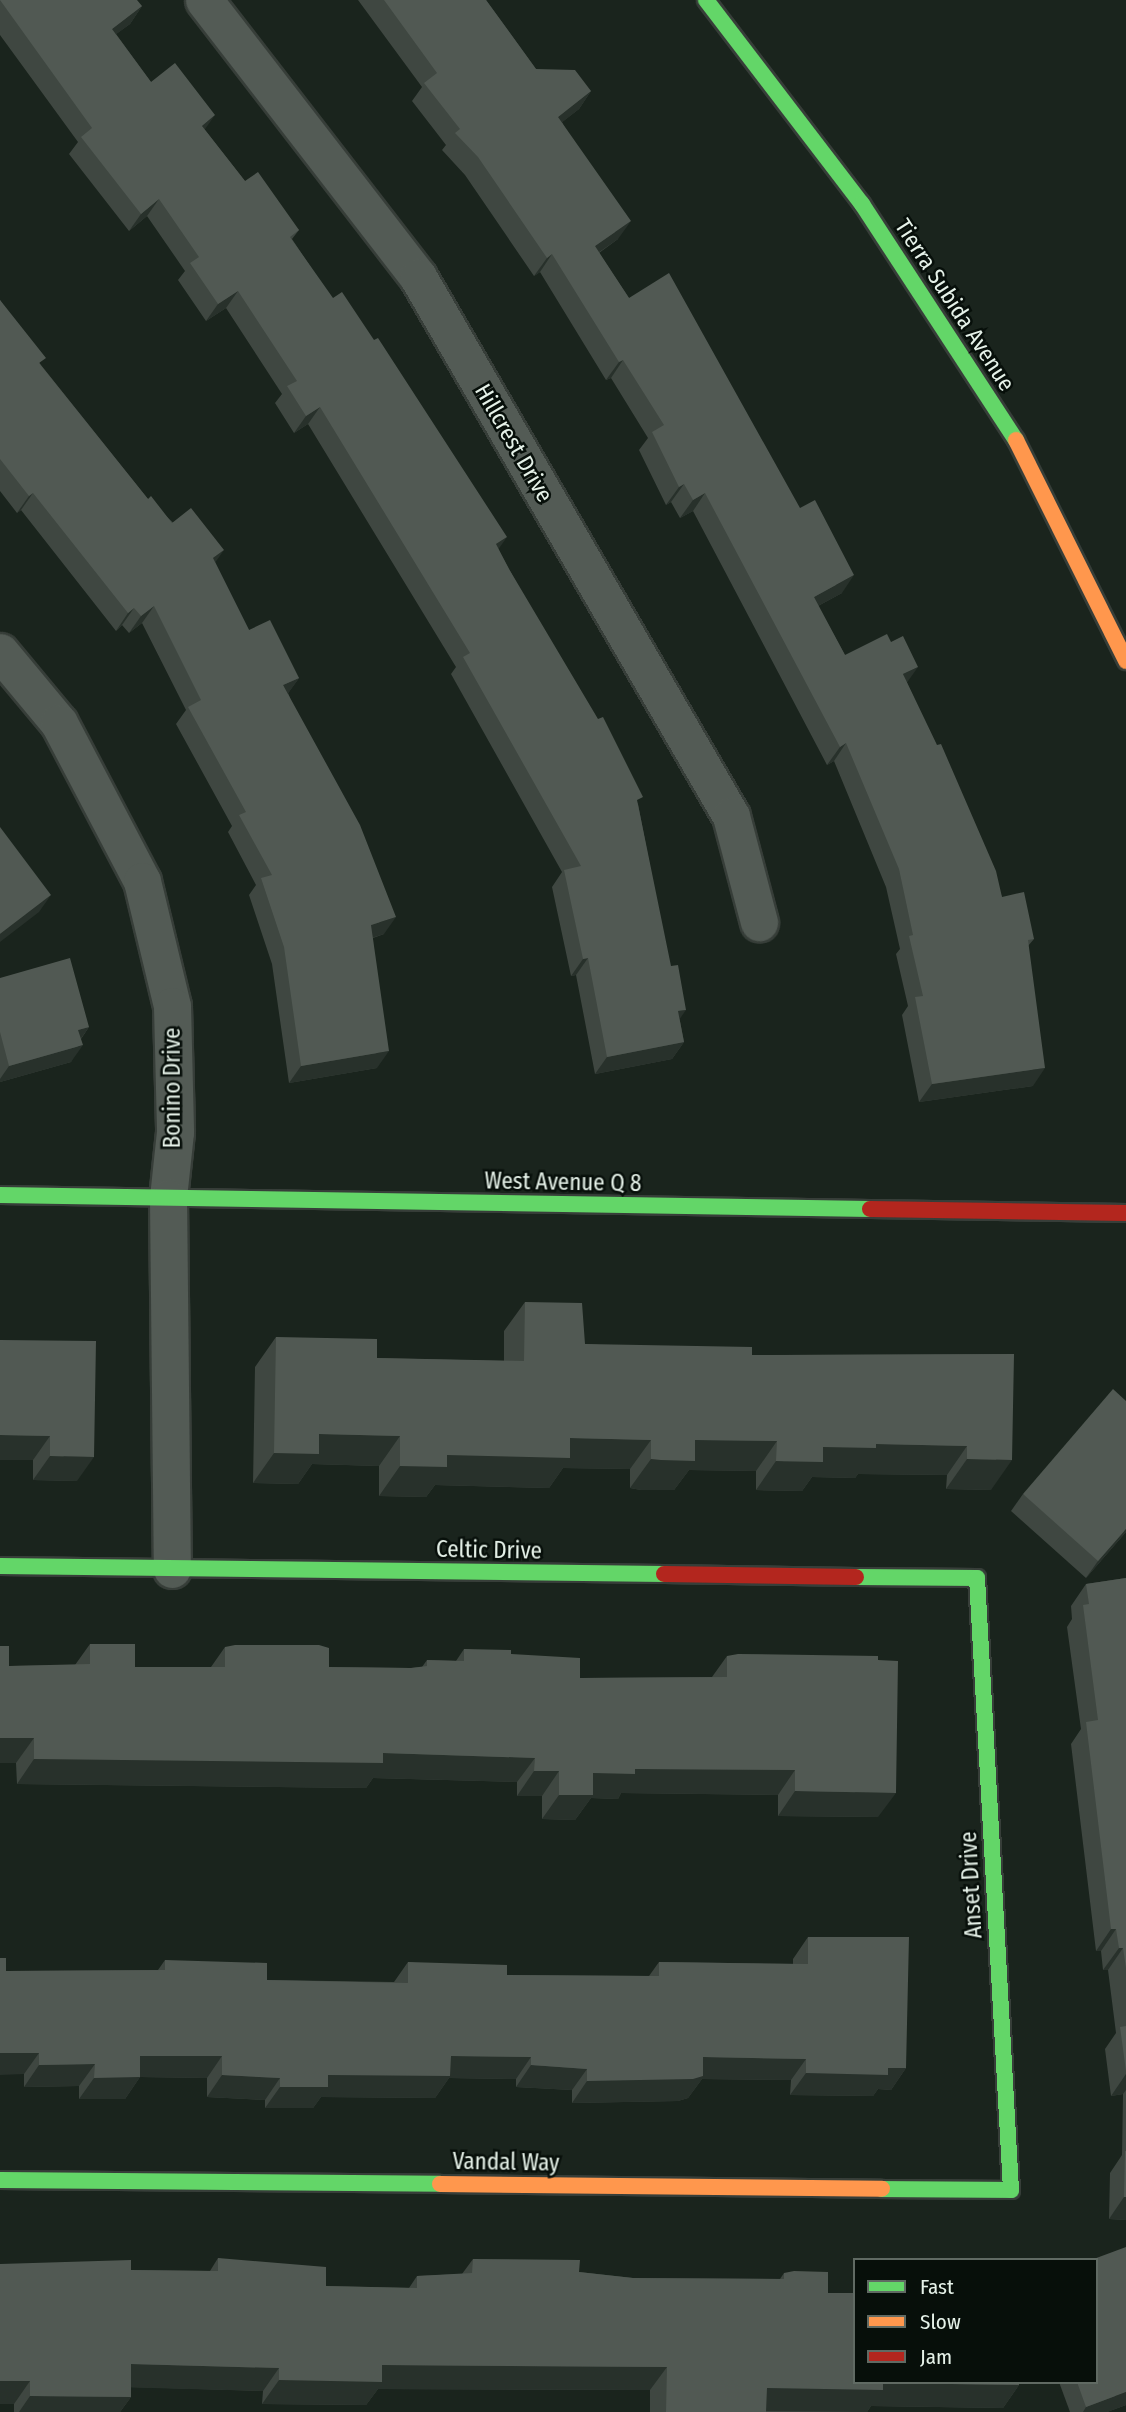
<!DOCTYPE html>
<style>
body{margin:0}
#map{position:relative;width:1126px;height:2412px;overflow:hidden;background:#1a241d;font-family:"Fira Sans Condensed",sans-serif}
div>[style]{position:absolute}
.roads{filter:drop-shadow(2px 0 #373e39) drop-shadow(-2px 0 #373e39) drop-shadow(0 2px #373e39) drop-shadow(0 -2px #373e39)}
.street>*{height:37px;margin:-18.5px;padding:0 18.5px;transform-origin:18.5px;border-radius:18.5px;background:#535b55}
.fast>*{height:16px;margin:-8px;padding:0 8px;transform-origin:8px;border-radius:8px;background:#63d668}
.slow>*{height:16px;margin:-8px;padding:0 8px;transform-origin:8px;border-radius:8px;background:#ff974d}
.jam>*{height:16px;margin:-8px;padding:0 8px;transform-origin:8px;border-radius:8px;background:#b3261e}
.wall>*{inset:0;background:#3f4741}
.shaded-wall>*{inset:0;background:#28312b}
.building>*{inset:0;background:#515953}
span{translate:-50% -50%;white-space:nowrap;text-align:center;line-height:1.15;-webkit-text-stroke:5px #070f0a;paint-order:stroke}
.street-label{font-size:23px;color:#e6f2e9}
.legend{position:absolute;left:853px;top:2258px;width:245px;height:126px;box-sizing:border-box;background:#070f0a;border:2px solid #606a63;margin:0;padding:9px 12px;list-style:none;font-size:21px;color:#e6f2e9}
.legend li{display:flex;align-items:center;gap:14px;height:35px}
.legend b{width:35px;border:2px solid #606a63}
</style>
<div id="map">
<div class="roads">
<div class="street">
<div style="left:204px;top:0;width:350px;rotate:52.3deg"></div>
<div style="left:418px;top:277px;width:623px;rotate:59.86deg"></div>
<div style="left:731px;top:816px;width:110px;rotate:75.2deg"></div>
<div style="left:0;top:652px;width:92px;rotate:50.3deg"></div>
<div style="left:59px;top:723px;width:178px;rotate:62.3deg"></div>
<div style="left:142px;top:881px;width:129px;rotate:76.5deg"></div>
<div style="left:172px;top:1006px;width:126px;rotate:88.6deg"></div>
<div style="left:175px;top:1132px;width:66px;rotate:96.1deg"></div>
<div style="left:168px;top:1198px;width:371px;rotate:89.4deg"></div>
</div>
<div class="fast">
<div style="left:706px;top:0;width:257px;rotate:52.6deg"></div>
<div style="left:862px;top:204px;width:282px;rotate:56.9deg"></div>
<div style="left:0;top:1195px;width:870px;rotate:0.92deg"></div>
<div style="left:0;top:1566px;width:664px;rotate:0.69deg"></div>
<div style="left:856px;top:1577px;width:121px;rotate:0.5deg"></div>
<div style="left:977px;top:1578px;width:613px;rotate:86.82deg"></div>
<div style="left:1011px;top:2190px;width:129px;rotate:-179.6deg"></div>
<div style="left:0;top:2180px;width:440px;rotate:0.5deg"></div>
</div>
<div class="slow">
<div style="left:1016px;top:440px;width:247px;rotate:63.5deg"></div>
<div style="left:440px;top:2184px;width:442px;rotate:0.6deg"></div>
</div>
<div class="jam">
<div style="left:870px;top:1209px;width:256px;rotate:0.9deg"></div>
<div style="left:664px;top:1574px;width:192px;rotate:0.9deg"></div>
</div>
</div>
<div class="wall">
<div style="clip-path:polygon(0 0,142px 6px,130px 24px,116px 34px,151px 82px,205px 130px,245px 181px,299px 230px,292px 239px,498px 549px,638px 804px,684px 1042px,672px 1059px,595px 1074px,576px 975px,571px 976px,552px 887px,562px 872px,451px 674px,456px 667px,308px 424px,294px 433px,275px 403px,282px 394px,226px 308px,206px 321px,178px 280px,185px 271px,147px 216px,129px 231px,69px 154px,78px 142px,0 35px)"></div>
<div style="clip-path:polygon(358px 0,486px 0,536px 69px,591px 91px,579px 109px,562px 122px,618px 239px,599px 253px,629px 298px,842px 593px,818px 606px,845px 655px,907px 683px,1002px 897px,1034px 939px,1028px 946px,1033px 1086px,919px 1102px,902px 1015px,908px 1006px,896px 954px,900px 949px,886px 887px,834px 761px,827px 765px,693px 511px,680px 518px,671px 502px,666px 505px,639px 450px,648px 438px,611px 378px,606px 380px,540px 272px,534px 276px,465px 175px,442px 150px,446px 145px,412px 101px,422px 87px)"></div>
<div style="clip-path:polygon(0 300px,41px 365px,148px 499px,215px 562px,249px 630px,299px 678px,288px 693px,384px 934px,373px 938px,377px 1068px,289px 1083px,272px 964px,249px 895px,256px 885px,228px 832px,232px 826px,176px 724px,186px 710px,142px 623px,129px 633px,122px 625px,116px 631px,21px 510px,17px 513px,0 491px)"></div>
<div style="clip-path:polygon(0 978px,89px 1027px,81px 1039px,71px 1062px,0 1082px)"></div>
<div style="clip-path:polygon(525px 1302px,585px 1344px,752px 1355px,1014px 1354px,991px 1490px,946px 1489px,947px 1475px,858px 1474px,855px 1478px,812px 1477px,802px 1491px,756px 1490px,756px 1471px,689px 1470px,674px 1490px,641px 1490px,630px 1488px,630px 1469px,563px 1468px,549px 1488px,435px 1485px,426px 1497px,379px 1496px,379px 1466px,312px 1464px,298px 1484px,253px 1483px,255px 1367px,276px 1337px,377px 1358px,504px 1361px,504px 1331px)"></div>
<div style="clip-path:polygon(0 1340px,77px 1481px,33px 1480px,33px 1460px,0 1460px)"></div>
<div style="clip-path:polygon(1023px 1494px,1126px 1532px,1086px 1578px,1011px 1511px)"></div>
<div style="clip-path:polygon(1126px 1578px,1126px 2220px,1109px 2219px,1110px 2173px,1122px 2155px,1123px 2094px,1111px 2096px,1105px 2049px,1116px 2033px,1108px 1970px,1103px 1970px,1101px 1951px,1096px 1951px,1071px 1744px,1081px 1729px,1067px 1627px,1072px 1619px,1071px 1606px,1086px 1584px)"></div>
<div style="clip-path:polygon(90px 1644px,135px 1667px,211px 1667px,225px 1647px,329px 1667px,411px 1668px,422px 1667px,427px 1660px,456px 1661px,464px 1649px,511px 1654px,580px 1678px,712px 1677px,727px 1656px,878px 1817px,778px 1816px,778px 1795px,621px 1793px,618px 1799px,591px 1798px,575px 1820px,542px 1819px,542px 1796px,517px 1796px,517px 1782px,373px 1778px,366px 1788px,17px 1784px,16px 1763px,0 1763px,0 1646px,9px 1666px,75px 1665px)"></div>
<div style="clip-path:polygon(808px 1937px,906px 2068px,891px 2090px,878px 2089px,873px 2096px,790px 2095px,791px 2080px,702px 2079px,688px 2098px,678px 2101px,572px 2103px,572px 2090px,516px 2087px,516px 2079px,449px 2078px,435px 2098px,321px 2097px,313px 2108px,265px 2108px,265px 2100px,207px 2097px,207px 2078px,140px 2077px,125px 2099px,79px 2099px,79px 2086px,24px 2087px,24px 2074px,6px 1971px,158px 1970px,165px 1960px,267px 1980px,394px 1982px,408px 1962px,507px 1975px,649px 1976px,659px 1962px,793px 1964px,793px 1959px)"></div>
<div style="clip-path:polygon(218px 2258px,326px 2286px,409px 2288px,417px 2276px,462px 2274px,473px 2259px,579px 2272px,633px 2278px,780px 2279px,784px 2273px,828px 2293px,1019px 2385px,1003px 2408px,871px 2406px,867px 2412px,650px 2412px,650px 2390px,378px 2389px,366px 2405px,262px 2404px,263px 2391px,131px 2387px,131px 2397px,120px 2412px,14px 2412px,14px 2404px,0 2404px,131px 2270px,210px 2271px)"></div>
<div style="clip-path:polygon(1059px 2382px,1096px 2382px,1126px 2405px,1107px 2412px,1070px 2412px)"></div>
</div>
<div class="shaded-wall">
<div style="clip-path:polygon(142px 6px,130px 24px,100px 46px,112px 29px)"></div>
<div style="clip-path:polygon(591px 91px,579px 109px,546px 135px,558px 117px)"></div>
<div style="clip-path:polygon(215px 115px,203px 132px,202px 126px)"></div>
<div style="clip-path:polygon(159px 199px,147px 216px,129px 231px,141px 214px)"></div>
<div style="clip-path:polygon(631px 221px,618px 239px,582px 264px,595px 246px)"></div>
<div style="clip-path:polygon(552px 254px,540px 272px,534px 276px,547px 258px)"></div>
<div style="clip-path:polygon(238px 291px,226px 308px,206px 321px,218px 304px)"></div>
<div style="clip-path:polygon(623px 360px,611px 378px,606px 380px,619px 362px)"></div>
<div style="clip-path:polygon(320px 407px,308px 424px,294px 433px,306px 416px)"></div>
<div style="clip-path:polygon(684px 484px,671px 502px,666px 505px,679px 487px)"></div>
<div style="clip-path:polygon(33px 493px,21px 510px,17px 513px,29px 496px)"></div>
<div style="clip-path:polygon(705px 493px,693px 511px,680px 518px,693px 500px)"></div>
<div style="clip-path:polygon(507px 537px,495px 554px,496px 544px)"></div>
<div style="clip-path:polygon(224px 550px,212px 567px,213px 558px)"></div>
<div style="clip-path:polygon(854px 575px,842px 593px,801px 615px,814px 597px)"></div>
<div style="clip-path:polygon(154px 606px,142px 623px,129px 633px,141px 616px)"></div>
<div style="clip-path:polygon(134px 608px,122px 625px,116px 631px,128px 613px)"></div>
<div style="clip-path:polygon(918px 667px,906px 684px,903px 674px)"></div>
<div style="clip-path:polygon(299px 678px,287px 695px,283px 685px)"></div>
<div style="clip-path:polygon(846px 743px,834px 761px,827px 765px,840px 747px)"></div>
<div style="clip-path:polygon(51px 895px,39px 912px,0 942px,0 934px)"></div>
<div style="clip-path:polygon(396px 917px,384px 934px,359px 942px,371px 925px)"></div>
<div style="clip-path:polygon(588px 958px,576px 975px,571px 976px,583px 959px)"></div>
<div style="clip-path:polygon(686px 1010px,674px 1027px,678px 1011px)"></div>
<div style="clip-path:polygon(89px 1027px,77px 1044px,78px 1030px)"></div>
<div style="clip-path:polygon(684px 1042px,672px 1059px,595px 1074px,607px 1057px)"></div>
<div style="clip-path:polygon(83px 1045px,71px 1062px,0 1082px,0 1079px,9px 1066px)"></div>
<div style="clip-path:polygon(389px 1051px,377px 1068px,289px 1083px,301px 1066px)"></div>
<div style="clip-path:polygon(1045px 1068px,1033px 1086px,919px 1102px,932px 1084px)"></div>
<div style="clip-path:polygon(319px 1434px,400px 1436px,379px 1466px,312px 1464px,298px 1484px,253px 1483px,274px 1453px)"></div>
<div style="clip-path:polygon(0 1435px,50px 1436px,33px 1460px,0 1460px)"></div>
<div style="clip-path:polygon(570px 1438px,651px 1440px,630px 1469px,563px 1468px,549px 1488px,435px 1485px,426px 1497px,379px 1496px,400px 1466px,447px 1455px)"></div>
<div style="clip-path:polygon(695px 1440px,777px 1441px,756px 1471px,689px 1470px,674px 1490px,641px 1490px,630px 1488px,651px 1459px)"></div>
<div style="clip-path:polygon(876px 1444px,967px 1446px,947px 1475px,858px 1474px,855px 1478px,812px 1477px,802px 1491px,756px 1490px,776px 1461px,823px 1447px)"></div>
<div style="clip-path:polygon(50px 1456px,94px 1457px,77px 1481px,33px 1480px)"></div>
<div style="clip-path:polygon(967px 1459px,1012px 1460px,991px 1490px,946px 1489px)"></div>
<div style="clip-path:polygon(1126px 1529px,1126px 1532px,1086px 1578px,1098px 1561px)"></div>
<div style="clip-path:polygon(0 1738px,34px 1738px,16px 1763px,0 1763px)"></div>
<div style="clip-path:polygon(383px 1753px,535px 1758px,517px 1782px,373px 1778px,366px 1788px,17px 1784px,34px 1759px)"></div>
<div style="clip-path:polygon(635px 1769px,795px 1770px,778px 1795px,621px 1793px,618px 1799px,591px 1798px,575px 1820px,542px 1819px,559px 1795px,593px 1773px)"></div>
<div style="clip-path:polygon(534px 1771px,559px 1771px,542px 1796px,517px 1796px)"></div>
<div style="clip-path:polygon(795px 1791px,896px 1793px,878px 1817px,778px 1816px)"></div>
<div style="clip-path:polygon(1111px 1929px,1116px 1929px,1101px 1951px,1096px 1951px)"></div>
<div style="clip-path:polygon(1119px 1948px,1123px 1948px,1108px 1970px,1103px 1970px)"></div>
<div style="clip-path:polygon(0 2053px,39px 2053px,24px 2074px,0 2075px)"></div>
<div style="clip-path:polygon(140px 2056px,222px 2056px,207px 2078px,140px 2077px,125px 2099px,79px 2099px,94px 2078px)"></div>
<div style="clip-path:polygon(451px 2056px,531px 2057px,516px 2079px,449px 2078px,435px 2098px,321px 2097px,313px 2108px,265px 2108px,280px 2087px,328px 2075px)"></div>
<div style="clip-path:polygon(703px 2057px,806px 2059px,791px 2080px,702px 2079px,688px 2098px,678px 2101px,572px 2103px,587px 2081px)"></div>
<div style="clip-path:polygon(95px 2064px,79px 2086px,24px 2087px,39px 2065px)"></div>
<div style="clip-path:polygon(531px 2065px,587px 2069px,572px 2090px,516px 2087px)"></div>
<div style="clip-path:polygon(888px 2068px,906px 2068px,891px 2090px,878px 2089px,873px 2096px,790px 2095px,806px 2073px)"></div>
<div style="clip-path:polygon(1126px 2074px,1126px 2090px,1123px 2094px,1111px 2096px)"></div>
<div style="clip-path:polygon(222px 2075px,280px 2078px,265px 2100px,207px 2097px)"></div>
<div style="clip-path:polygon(1124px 2197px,1126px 2197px,1126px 2220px,1109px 2219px)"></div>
<div style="clip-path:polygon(131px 2364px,279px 2368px,263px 2391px,114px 2387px)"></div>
<div style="clip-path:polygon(382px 2365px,667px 2367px,650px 2390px,378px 2389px,366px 2405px,262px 2404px,279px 2380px)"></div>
<div style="clip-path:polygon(0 2381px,30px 2381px,14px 2404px,0 2404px)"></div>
<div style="clip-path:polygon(883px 2383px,1019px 2385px,1003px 2408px,871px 2406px,867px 2412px,751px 2411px,767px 2388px)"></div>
<div style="clip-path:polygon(1126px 2392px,1126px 2405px,1107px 2412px,1083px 2412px,1086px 2407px)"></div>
<div style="clip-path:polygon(30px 2396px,131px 2397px,120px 2412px,19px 2412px)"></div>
</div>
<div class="building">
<div style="clip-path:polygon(0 0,137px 0,142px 6px,112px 29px,151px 82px,175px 63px,215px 115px,202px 126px,245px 181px,258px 172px,299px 230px,290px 237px,333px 298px,342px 292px,374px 340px,378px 338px,507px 537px,496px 544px,509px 569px,598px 719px,603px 717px,643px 797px,637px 800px,671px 966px,678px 965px,686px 1010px,678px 1011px,684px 1042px,607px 1057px,588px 958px,583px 959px,564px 870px,581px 866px,463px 657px,470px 653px,320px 407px,306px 416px,287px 386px,297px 381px,238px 291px,218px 304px,190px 263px,199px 257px,159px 199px,141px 214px,81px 137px,92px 128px)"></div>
<div style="clip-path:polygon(384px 0,486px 0,536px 69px,575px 70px,591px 91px,558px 117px,631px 221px,595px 246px,629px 298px,669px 273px,800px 508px,815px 500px,854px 575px,814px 597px,845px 655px,887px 634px,891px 642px,903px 636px,918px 667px,903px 674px,937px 745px,941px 744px,996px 871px,1002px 897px,1024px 892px,1034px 939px,1028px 940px,1045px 1068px,932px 1084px,915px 997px,923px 996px,909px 936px,913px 935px,899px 869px,846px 743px,840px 747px,705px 493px,693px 500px,684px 484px,679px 487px,652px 432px,664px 425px,623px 360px,619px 362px,552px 254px,547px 258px,478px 157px,455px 133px,460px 129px,424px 83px,437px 73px)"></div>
<div style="clip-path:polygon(0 300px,46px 358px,39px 363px,148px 499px,151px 496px,172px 523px,191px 508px,224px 550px,213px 558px,249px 630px,270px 620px,299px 678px,283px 685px,360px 825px,396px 917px,371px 925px,389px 1051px,301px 1066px,284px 947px,261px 878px,272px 875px,239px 815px,246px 812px,188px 707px,201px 700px,154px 606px,141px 616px,134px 608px,128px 613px,33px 493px,29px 496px,0 459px)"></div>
<div style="clip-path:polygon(0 827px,51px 895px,0 934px)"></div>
<div style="clip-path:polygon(70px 958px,89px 1027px,78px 1030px,83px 1045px,9px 1066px,0 1032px,0 978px)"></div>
<div style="clip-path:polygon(525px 1302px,582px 1303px,585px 1344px,752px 1347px,752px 1355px,1014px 1354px,1012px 1460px,967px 1459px,967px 1446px,876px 1444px,876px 1448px,823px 1447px,823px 1462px,776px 1461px,777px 1441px,695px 1440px,695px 1461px,661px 1460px,651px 1459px,651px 1440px,570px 1438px,570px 1458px,447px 1455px,447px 1467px,400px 1466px,400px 1436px,319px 1434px,319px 1454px,274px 1453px,276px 1337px,377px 1339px,377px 1358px,524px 1361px)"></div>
<div style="clip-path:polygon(0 1340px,96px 1341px,94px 1457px,50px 1456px,50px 1436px,0 1435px)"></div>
<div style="clip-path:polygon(1113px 1389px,1126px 1401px,1126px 1529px,1098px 1561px,1023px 1494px)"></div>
<div style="clip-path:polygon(1126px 1578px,1126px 1968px,1123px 1948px,1119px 1948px,1116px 1929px,1111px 1929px,1086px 1722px,1098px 1720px,1083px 1605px,1089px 1604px,1086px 1584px)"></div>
<div style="clip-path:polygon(90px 1644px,135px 1644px,135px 1667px,225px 1667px,225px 1647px,235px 1645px,319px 1645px,329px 1648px,329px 1667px,411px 1668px,427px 1666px,427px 1660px,464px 1661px,464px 1649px,511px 1650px,511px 1654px,580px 1658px,580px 1678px,727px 1677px,727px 1656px,738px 1654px,878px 1656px,878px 1660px,898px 1661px,896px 1793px,795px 1791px,795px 1770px,635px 1769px,635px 1774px,593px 1773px,593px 1795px,559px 1795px,559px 1771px,534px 1771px,535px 1758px,383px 1753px,383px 1763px,34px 1759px,34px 1738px,0 1738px,0 1646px,9px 1646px,9px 1666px,90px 1664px)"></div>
<div style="clip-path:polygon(808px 1937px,909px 1937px,906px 2068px,888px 2068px,888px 2075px,806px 2073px,806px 2059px,703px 2057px,703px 2076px,693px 2079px,587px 2081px,587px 2069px,531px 2065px,531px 2057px,451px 2056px,450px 2076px,328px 2075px,328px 2087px,280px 2087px,280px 2078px,222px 2075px,222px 2056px,140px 2056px,140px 2077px,94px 2078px,95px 2064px,39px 2065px,39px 2053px,0 2053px,0 1958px,6px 1958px,6px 1971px,165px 1970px,165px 1960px,267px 1963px,267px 1980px,408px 1983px,408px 1962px,507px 1965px,507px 1975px,659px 1976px,659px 1962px,808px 1964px)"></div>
<div style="clip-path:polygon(1126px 2026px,1126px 2071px,1120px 2027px)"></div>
<div style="clip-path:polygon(1125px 2151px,1126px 2151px,1126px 2197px,1124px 2197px)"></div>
<div style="clip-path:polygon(1126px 2247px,1126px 2392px,1086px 2407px,1077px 2382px,1096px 2382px,1096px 2260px,1091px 2260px)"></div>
<div style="clip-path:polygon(218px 2258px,326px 2267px,326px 2286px,417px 2288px,417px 2276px,472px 2273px,473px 2259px,580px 2260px,579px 2272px,633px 2278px,784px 2279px,784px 2273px,794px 2271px,828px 2272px,828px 2293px,855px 2293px,855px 2382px,1019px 2382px,1019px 2385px,883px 2383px,883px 2390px,767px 2388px,766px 2412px,666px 2412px,667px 2367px,382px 2365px,382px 2382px,279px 2380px,279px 2368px,131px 2364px,131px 2397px,30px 2396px,30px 2381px,0 2381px,0 2264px,131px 2260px,131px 2270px,218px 2271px)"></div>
</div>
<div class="street-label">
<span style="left:955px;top:305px;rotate:57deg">Tierra Subida Avenue</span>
<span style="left:514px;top:443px;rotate:60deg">Hillcrest Drive</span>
<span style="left:172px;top:1088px;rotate:-90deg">Bonino Drive</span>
<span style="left:563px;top:1182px;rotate:1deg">West Avenue Q 8</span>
<span style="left:489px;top:1550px;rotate:1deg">Celtic Drive</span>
<span style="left:971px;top:1885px;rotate:-93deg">Anset Drive</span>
<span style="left:506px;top:2162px;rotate:1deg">Vandal Way</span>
</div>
<ul class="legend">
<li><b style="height:9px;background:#63d668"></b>Fast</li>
<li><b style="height:9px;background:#ff974d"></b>Slow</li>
<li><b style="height:9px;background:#b3261e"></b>Jam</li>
</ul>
</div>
